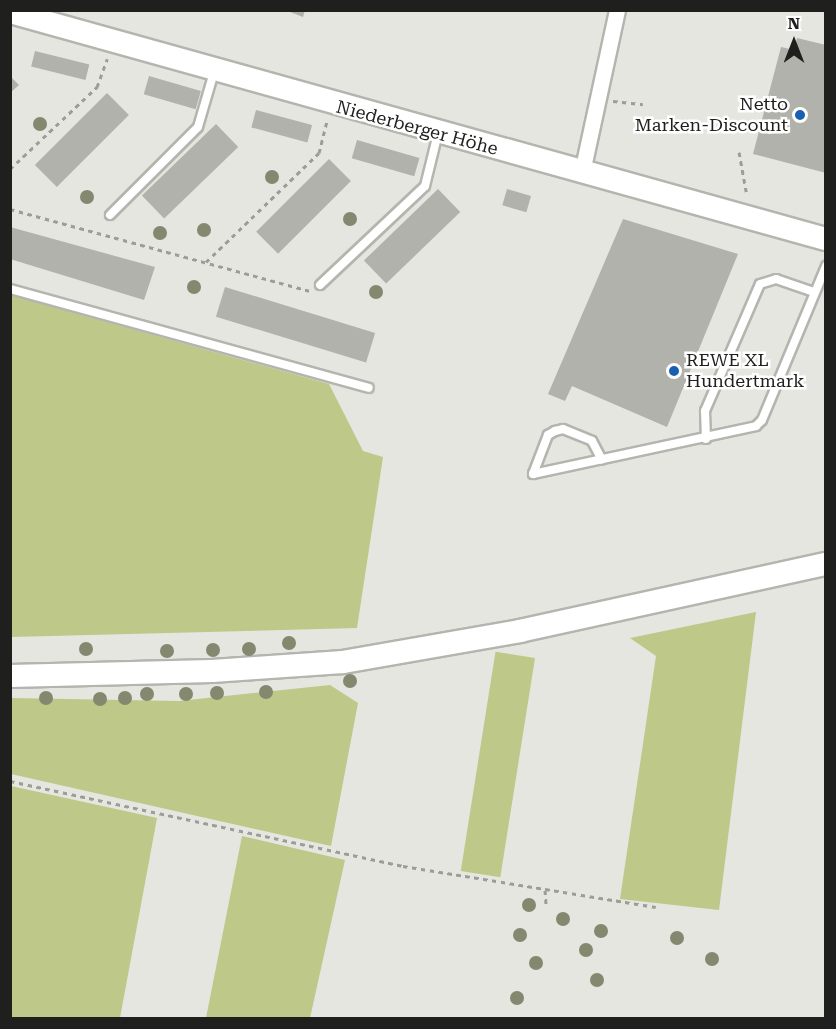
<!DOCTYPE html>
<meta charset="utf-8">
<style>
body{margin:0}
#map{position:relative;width:836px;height:1029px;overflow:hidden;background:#e4e6df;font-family:"Roboto Serif",serif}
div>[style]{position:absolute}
.green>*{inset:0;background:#bdc889;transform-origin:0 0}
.building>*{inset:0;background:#b1b2ab;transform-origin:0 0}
.path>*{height:3px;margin-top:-1.5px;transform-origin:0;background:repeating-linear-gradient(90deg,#9b9d97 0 4.5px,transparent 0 9px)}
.roads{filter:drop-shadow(2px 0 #b4b5ae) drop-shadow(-2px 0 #b4b5ae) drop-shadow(0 2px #b4b5ae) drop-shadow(0 -2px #b4b5ae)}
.lane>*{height:8px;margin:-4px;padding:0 4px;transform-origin:4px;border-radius:4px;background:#fff}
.street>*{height:15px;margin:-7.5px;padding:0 7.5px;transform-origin:7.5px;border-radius:7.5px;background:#fff}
.secondary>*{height:22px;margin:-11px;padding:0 11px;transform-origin:11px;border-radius:11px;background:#fff}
.trees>*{width:14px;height:14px;margin:-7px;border-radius:50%;background:#84886f}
.dots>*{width:16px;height:16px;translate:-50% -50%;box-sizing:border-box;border:3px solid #fff;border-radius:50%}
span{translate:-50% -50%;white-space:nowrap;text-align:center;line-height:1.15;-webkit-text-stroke:5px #fff;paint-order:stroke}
.poi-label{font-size:18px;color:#1f201d}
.right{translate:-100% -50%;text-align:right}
.left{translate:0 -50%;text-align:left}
.street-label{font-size:18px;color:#1f201d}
.frame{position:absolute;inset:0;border:12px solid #1f201d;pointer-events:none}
.north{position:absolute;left:764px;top:12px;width:60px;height:60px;-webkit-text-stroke:4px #fff;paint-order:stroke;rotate:0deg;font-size:16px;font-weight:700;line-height:24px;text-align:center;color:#1f201d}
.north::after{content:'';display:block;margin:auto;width:21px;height:27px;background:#1f201d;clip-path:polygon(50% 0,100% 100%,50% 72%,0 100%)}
</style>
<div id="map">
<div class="green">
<div style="clip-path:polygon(10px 295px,329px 384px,363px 451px,383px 457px,357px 628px,11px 637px)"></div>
<div style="clip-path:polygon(756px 612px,719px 910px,620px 899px,656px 656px,630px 638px)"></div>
<div style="left:535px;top:658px;width:222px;height:40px;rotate:99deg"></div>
<div style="clip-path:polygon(330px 685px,358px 703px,331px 846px,11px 774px,11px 698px,179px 701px)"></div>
<div style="clip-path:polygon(11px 786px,157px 818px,120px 1018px,11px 1018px)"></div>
<div style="clip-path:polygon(242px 836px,345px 860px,310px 1018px,206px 1018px)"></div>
</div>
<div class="building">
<div style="clip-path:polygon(285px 10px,305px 10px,303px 17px)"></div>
<div style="clip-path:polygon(797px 38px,826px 45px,826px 173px,753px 154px,781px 47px,794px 50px)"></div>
<div style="left:35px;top:51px;width:56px;height:16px;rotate:14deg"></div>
<div style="clip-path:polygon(10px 76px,19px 85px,10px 93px)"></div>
<div style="left:149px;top:76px;width:54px;height:19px;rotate:16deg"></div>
<div style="left:107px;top:93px;width:31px;height:102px;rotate:45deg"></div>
<div style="left:256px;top:110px;width:58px;height:18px;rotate:15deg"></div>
<div style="left:216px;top:124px;width:32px;height:103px;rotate:46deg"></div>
<div style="left:357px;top:140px;width:65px;height:19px;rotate:16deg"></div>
<div style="left:329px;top:159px;width:31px;height:103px;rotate:45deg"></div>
<div style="left:438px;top:189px;width:32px;height:103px;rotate:46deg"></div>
<div style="left:507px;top:189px;width:25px;height:17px;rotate:16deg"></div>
<div style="clip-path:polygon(623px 219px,738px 254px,667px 427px,572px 386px,565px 401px,548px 394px)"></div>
<div style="clip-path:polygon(10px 227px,155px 267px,144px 300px,10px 259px)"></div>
<div style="left:225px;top:287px;width:157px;height:31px;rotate:17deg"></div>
</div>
<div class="path">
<div style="left:613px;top:101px;width:30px;rotate:6deg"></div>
<div style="left:739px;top:152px;width:45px;rotate:79.7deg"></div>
<div style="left:10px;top:169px;width:120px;rotate:-43.3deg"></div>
<div style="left:97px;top:87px;width:30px;rotate:-70deg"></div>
<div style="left:10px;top:209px;width:310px;rotate:15.3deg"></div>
<div style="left:206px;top:262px;width:157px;rotate:-44deg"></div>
<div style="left:319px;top:153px;width:34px;rotate:-76deg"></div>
<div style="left:10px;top:781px;width:402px;rotate:12.2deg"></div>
<div style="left:403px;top:866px;width:256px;rotate:9.2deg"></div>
<div style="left:545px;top:890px;width:14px;rotate:86deg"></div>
</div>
<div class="roads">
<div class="lane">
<div style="left:110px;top:215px;width:124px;rotate:-45deg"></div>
<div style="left:198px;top:127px;width:57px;rotate:-73.8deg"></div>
<div style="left:320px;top:285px;width:144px;rotate:-43.3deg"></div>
<div style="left:425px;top:186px;width:55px;rotate:-76.2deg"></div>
<div style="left:10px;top:289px;width:372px;rotate:15.4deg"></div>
<div style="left:706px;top:439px;width:28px;rotate:-92deg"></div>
<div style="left:705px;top:411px;width:138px;rotate:-66.6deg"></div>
<div style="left:760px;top:284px;width:17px;rotate:-17deg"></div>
<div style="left:776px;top:279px;width:40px;rotate:18.9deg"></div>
<div style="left:533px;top:474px;width:228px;rotate:-12.1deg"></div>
<div style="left:756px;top:426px;width:8px;rotate:-45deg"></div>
<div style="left:762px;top:420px;width:167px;rotate:-67.4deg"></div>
<div style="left:533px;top:474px;width:42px;rotate:-69deg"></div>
<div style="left:548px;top:435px;width:8px;rotate:-30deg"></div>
<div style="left:555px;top:431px;width:8px;rotate:-14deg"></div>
<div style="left:563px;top:429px;width:31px;rotate:22deg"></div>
<div style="left:592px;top:441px;width:21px;rotate:62deg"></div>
</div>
<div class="street">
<div style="left:582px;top:172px;width:166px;rotate:-77.8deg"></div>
</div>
<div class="secondary">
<div style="left:10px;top:12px;width:847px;rotate:15.55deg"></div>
<div style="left:10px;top:676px;width:202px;rotate:-1.4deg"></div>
<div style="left:212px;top:671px;width:131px;rotate:-3.9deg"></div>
<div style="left:343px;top:662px;width:180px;rotate:-9.9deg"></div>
<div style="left:520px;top:631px;width:313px;rotate:-12.4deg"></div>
</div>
</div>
<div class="trees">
<div style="left:40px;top:124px"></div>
<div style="left:272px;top:177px"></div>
<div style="left:87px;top:197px"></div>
<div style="left:350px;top:219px"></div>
<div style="left:204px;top:230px"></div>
<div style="left:160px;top:233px"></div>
<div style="left:194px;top:287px"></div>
<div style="left:376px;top:292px"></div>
<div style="left:289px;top:643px"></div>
<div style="left:86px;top:649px"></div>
<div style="left:249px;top:649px"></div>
<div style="left:213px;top:650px"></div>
<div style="left:167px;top:651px"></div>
<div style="left:350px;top:681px"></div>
<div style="left:266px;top:692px"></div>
<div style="left:217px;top:693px"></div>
<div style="left:147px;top:694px"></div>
<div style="left:186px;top:694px"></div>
<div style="left:46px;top:698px"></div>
<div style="left:125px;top:698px"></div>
<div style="left:100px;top:699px"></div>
<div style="left:529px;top:905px"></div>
<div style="left:563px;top:919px"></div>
<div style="left:601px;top:931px"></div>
<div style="left:520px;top:935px"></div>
<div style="left:677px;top:938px"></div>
<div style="left:586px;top:950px"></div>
<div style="left:712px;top:959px"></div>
<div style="left:536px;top:963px"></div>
<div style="left:597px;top:980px"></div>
<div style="left:517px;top:998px"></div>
</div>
<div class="dots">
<div style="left:800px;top:115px;background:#1960b0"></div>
<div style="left:674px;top:371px;background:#1960b0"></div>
</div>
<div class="poi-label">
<span class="right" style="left:788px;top:115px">Netto<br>Marken-Discount</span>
<span class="left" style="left:686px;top:371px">REWE XL<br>Hundertmark</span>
</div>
<div class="street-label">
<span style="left:417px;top:128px;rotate:15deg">Niederberger Höhe</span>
</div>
<div class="frame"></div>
<div class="north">N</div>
</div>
